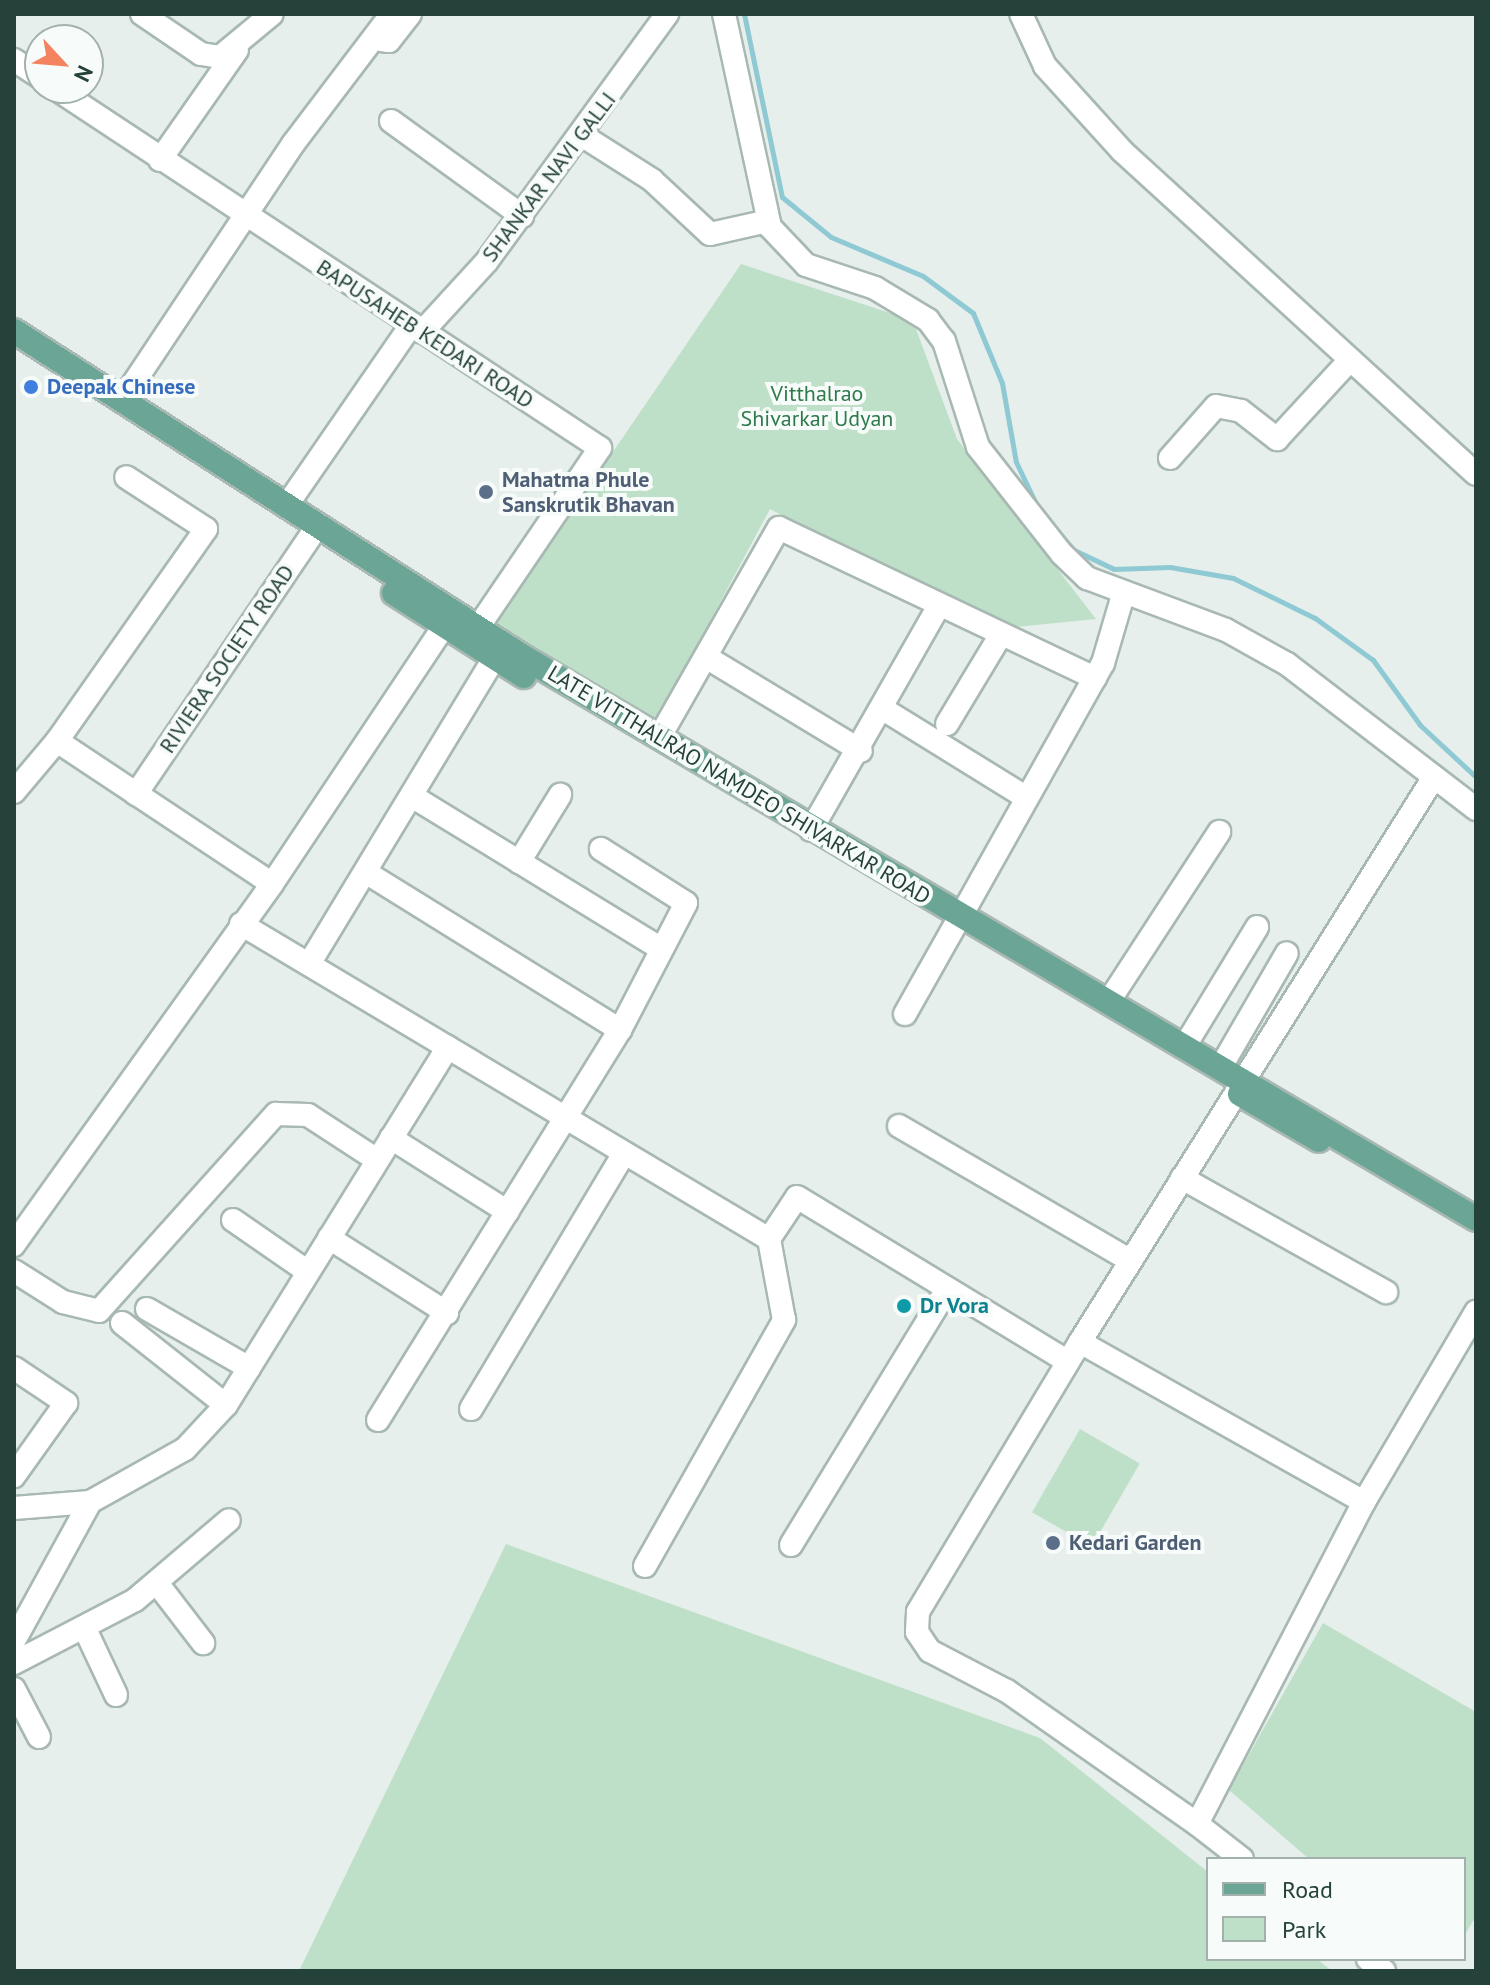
<!DOCTYPE html>
<style>
body{margin:0}
#map{position:relative;width:1490px;height:1985px;overflow:hidden;background:#e6efeb;font-family:"PT Sans",sans-serif}
div>[style]{position:absolute}
.green>*{inset:0;background:#bfe0c8;transform-origin:0 0}
.stream>*{height:5px;margin:-2.5px;padding:0 2.5px;transform-origin:2.5px;border-radius:2.5px;background:#8ec9d4}
.roads{filter:drop-shadow(2px 0 #a8b8b2) drop-shadow(-2px 0 #a8b8b2) drop-shadow(0 2px #a8b8b2) drop-shadow(0 -2px #a8b8b2)}
.minor>*{height:22px;margin:-11px;padding:0 11px;transform-origin:11px;border-radius:11px;background:#fff}
.major>*{height:24px;margin:-12px;padding:0 12px;transform-origin:12px;border-radius:12px;background:#6aa596}
.dots>*{width:22px;height:22px;translate:-50% -50%;box-sizing:border-box;border:4px solid #f7fbf9;border-radius:50%}
span{translate:-50% -50%;white-space:nowrap;text-align:center;line-height:1.15;-webkit-text-stroke:8px #f7fbf9;paint-order:stroke}
.street-label{font-size:22px;color:#24423a}
.shop-label{font-size:22px;color:#366cbe;font-weight:700}
.left{translate:0 -50%;text-align:left}
.park-label{font-size:22px;color:#2d7a4b}
.service-label{font-size:22px;color:#4e5e75;font-weight:700}
.culture-label{font-size:22px;color:#0d838f;font-weight:700}
.frame{position:absolute;inset:0;border:16px solid #24423a;pointer-events:none}
.legend{position:absolute;left:1206px;top:1857px;width:260px;height:104px;box-sizing:border-box;background:#f7fbf9;border:2px solid #a3b1ad;margin:0;padding:10px 14px;list-style:none;font-size:24px;color:#24423a}
.legend li{display:flex;align-items:center;gap:16px;height:40px}
.legend b{width:40px;border:2px solid #a3b1ad}
.north{position:absolute;left:24px;top:24px;width:80px;height:80px;box-sizing:border-box;background:#f7fbf9;border:2px solid #a3b1ad;border-radius:50%;rotate:116deg;font-size:22px;font-weight:700;line-height:32px;text-align:center;color:#24423a}
.north::after{content:'';display:block;margin:auto;width:28px;height:36px;background:#f4845f;clip-path:polygon(50% 0,100% 100%,50% 72%,0 100%)}
</style>
<div id="map">
<div class="green">
<div style="clip-path:polygon(741px 264px,893px 314px,916px 329px,957px 439px,1096px 619px,996px 629px,770px 509px,657px 720px,493px 628px)"></div>
<div style="left:1080px;top:1429px;width:69px;height:96px;rotate:30deg"></div>
<div style="clip-path:polygon(506px 1544px,1040px 1738px,1208px 1872px,1208px 1959px,1317px 1959px,1332px 1971px,299px 1971px)"></div>
<div style="clip-path:polygon(1323px 1623px,1476px 1712px,1476px 1916px,1464px 1936px,1464px 1859px,1309px 1859px,1229px 1790px)"></div>
</div>
<div class="stream">
<div style="left:744px;top:14px;width:187px;rotate:78.3deg"></div>
<div style="left:782px;top:197px;width:63px;rotate:39.2deg"></div>
<div style="left:831px;top:237px;width:100px;rotate:23deg"></div>
<div style="left:923px;top:276px;width:62px;rotate:36.5deg"></div>
<div style="left:973px;top:313px;width:76px;rotate:67.5deg"></div>
<div style="left:1002px;top:383px;width:80px;rotate:80deg"></div>
<div style="left:1016px;top:462px;width:47px;rotate:64.5deg"></div>
<div style="left:1059px;top:533px;width:23px;rotate:49deg"></div>
<div style="left:1074px;top:550px;width:44px;rotate:25.4deg"></div>
<div style="left:1114px;top:569px;width:56px;rotate:-2deg"></div>
<div style="left:1170px;top:567px;width:64px;rotate:9.9deg"></div>
<div style="left:1233px;top:578px;width:91px;rotate:26deg"></div>
<div style="left:1315px;top:618px;width:72px;rotate:35.9deg"></div>
<div style="left:1373px;top:660px;width:80px;rotate:54.1deg"></div>
<div style="left:1420px;top:725px;width:76px;rotate:42.9deg"></div>
</div>
<div class="roads">
<div class="minor">
<div style="left:142px;top:14px;width:71px;rotate:34.1deg"></div>
<div style="left:201px;top:54px;width:19px;rotate:9deg"></div>
<div style="left:220px;top:57px;width:67px;rotate:-39.6deg"></div>
<div style="left:724px;top:14px;width:218px;rotate:77.8deg"></div>
<div style="left:770px;top:227px;width:52px;rotate:46.5deg"></div>
<div style="left:806px;top:265px;width:73px;rotate:18.4deg"></div>
<div style="left:875px;top:288px;width:62px;rotate:31.1deg"></div>
<div style="left:928px;top:320px;width:26px;rotate:53deg"></div>
<div style="left:944px;top:341px;width:111px;rotate:72.2deg"></div>
<div style="left:978px;top:447px;width:136px;rotate:51.9deg"></div>
<div style="left:1062px;top:554px;width:35px;rotate:44deg"></div>
<div style="left:1087px;top:578px;width:148px;rotate:20.5deg"></div>
<div style="left:1226px;top:630px;width:70px;rotate:29.1deg"></div>
<div style="left:1287px;top:664px;width:238px;rotate:37.5deg"></div>
<div style="left:1021px;top:14px;width:57px;rotate:65.2deg"></div>
<div style="left:1045px;top:66px;width:115px;rotate:47.8deg"></div>
<div style="left:1122px;top:151px;width:479px;rotate:42.4deg"></div>
<div style="left:381px;top:40px;width:8px;rotate:7deg"></div>
<div style="left:389px;top:41px;width:34px;rotate:-52deg"></div>
<div style="left:14px;top:60px;width:31px;rotate:33deg"></div>
<div style="left:55px;top:88px;width:653px;rotate:33.45deg"></div>
<div style="left:600px;top:448px;width:233px;rotate:124.2deg"></div>
<div style="left:391px;top:121px;width:162px;rotate:35.9deg"></div>
<div style="left:583px;top:136px;width:82px;rotate:32.5deg"></div>
<div style="left:652px;top:180px;width:79px;rotate:43deg"></div>
<div style="left:710px;top:234px;width:59px;rotate:-12.6deg"></div>
<div style="left:160px;top:160px;width:134px;rotate:-55deg"></div>
<div style="left:422px;top:332px;width:96px;rotate:-47.5deg"></div>
<div style="left:487px;top:261px;width:306px;rotate:-53.9deg"></div>
<div style="left:123px;top:399px;width:306px;rotate:-56.3deg"></div>
<div style="left:293px;top:144px;width:156px;rotate:-52.8deg"></div>
<div style="left:1170px;top:458px;width:69px;rotate:-48.5deg"></div>
<div style="left:1216px;top:406px;width:25px;rotate:11deg"></div>
<div style="left:1241px;top:411px;width:46px;rotate:37.9deg"></div>
<div style="left:1277px;top:439px;width:108px;rotate:-47.3deg"></div>
<div style="left:287px;top:505px;width:220px;rotate:-55.4deg"></div>
<div style="left:706px;top:657px;width:181px;rotate:31.2deg"></div>
<div style="left:883px;top:709px;width:169px;rotate:31.7deg"></div>
<div style="left:947px;top:724px;width:103px;rotate:-58.9deg"></div>
<div style="left:659px;top:738px;width:242px;rotate:-60.3deg"></div>
<div style="left:779px;top:528px;width:350px;rotate:25.4deg"></div>
<div style="left:57px;top:741px;width:259px;rotate:-54.9deg"></div>
<div style="left:206px;top:529px;width:95px;rotate:-147deg"></div>
<div style="left:1434px;top:777px;width:667px;rotate:122.07deg"></div>
<div style="left:1080px;top:1342px;width:315px;rotate:121deg"></div>
<div style="left:918px;top:1612px;width:20px;rotate:93deg"></div>
<div style="left:917px;top:1632px;width:23px;rotate:56deg"></div>
<div style="left:930px;top:1651px;width:87px;rotate:27.5deg"></div>
<div style="left:1007px;top:1691px;width:232px;rotate:35deg"></div>
<div style="left:1197px;top:1824px;width:363px;rotate:-62.6deg"></div>
<div style="left:1364px;top:1502px;width:221px;rotate:-59.5deg"></div>
<div style="left:14px;top:792px;width:67px;rotate:-49.9deg"></div>
<div style="left:57px;top:741px;width:258px;rotate:33.6deg"></div>
<div style="left:272px;top:884px;width:444px;rotate:125.6deg"></div>
<div style="left:136px;top:794px;width:325px;rotate:-55.9deg"></div>
<div style="left:415px;top:798px;width:289px;rotate:31.5deg"></div>
<div style="left:811px;top:830px;width:258px;rotate:-60.3deg"></div>
<div style="left:519px;top:862px;width:79px;rotate:-58.5deg"></div>
<div style="left:367px;top:873px;width:298px;rotate:31.8deg"></div>
<div style="left:272px;top:884px;width:310px;rotate:-56.3deg"></div>
<div style="left:961px;top:916px;width:290px;rotate:-60.7deg"></div>
<div style="left:1103px;top:663px;width:71px;rotate:-73.6deg"></div>
<div style="left:241px;top:924px;width:615px;rotate:30.82deg"></div>
<div style="left:309px;top:964px;width:358px;rotate:-58.8deg"></div>
<div style="left:1109px;top:1001px;width:202px;rotate:-56.9deg"></div>
<div style="left:905px;top:1014px;width:100px;rotate:-60.6deg"></div>
<div style="left:1186px;top:1044px;width:137px;rotate:-58.7deg"></div>
<div style="left:1222px;top:1065px;width:129px;rotate:-59.9deg"></div>
<div style="left:899px;top:1126px;width:268px;rotate:30.2deg"></div>
<div style="left:391px;top:1138px;width:138px;rotate:32.3deg"></div>
<div style="left:1182px;top:1178px;width:234px;rotate:29.2deg"></div>
<div style="left:233px;top:1220px;width:91px;rotate:34.7deg"></div>
<div style="left:329px;top:1238px;width:140px;rotate:32.4deg"></div>
<div style="left:14px;top:1271px;width:58px;rotate:32.3deg"></div>
<div style="left:63px;top:1302px;width:37px;rotate:14deg"></div>
<div style="left:99px;top:1311px;width:265px;rotate:-48.1deg"></div>
<div style="left:276px;top:1114px;width:32px;rotate:2deg"></div>
<div style="left:308px;top:1115px;width:82px;rotate:33.1deg"></div>
<div style="left:147px;top:1309px;width:118px;rotate:30deg"></div>
<div style="left:122px;top:1323px;width:132px;rotate:38.3deg"></div>
<div style="left:1080px;top:1342px;width:326px;rotate:29.4deg"></div>
<div style="left:14px;top:1368px;width:63px;rotate:33.9deg"></div>
<div style="left:66px;top:1403px;width:90px;rotate:125.5deg"></div>
<div style="left:471px;top:1409px;width:296px;rotate:-59.1deg"></div>
<div style="left:378px;top:1420px;width:459px;rotate:-58.2deg"></div>
<div style="left:620px;top:1030px;width:143px;rotate:-62.5deg"></div>
<div style="left:686px;top:903px;width:101px;rotate:-147.6deg"></div>
<div style="left:14px;top:1508px;width:76px;rotate:-4.5deg"></div>
<div style="left:90px;top:1502px;width:109px;rotate:-29.2deg"></div>
<div style="left:185px;top:1449px;width:60px;rotate:-47deg"></div>
<div style="left:226px;top:1405px;width:421px;rotate:-58.2deg"></div>
<div style="left:791px;top:1545px;width:300px;rotate:-58.6deg"></div>
<div style="left:645px;top:1566px;width:283px;rotate:-60.5deg"></div>
<div style="left:784px;top:1320px;width:82px;rotate:-100.5deg"></div>
<div style="left:769px;top:1239px;width:50px;rotate:-56.3deg"></div>
<div style="left:797px;top:1197px;width:317px;rotate:31.3deg"></div>
<div style="left:157px;top:1583px;width:76px;rotate:52.5deg"></div>
<div style="left:85px;top:1629px;width:73px;rotate:64.8deg"></div>
<div style="left:14px;top:1641px;width:158px;rotate:-61.3deg"></div>
<div style="left:14px;top:1663px;width:136px;rotate:-27.5deg"></div>
<div style="left:135px;top:1600px;width:123px;rotate:-40.4deg"></div>
<div style="left:14px;top:1689px;width:54px;rotate:62.5deg"></div>
<div style="left:1197px;top:1824px;width:57px;rotate:37.9deg"></div>
<div style="left:1368px;top:1959px;width:20px;rotate:37deg"></div>
</div>
<div class="major">
<div style="left:14px;top:331px;width:601px;rotate:32.63deg"></div>
<div style="left:520px;top:655px;width:1110px;rotate:30.54deg"></div>
<div style="left:394px;top:593px;width:154px;rotate:32.6deg"></div>
<div style="left:1240px;top:1094px;width:91px;rotate:30.2deg"></div>
</div>
</div>
<div class="dots">
<div style="left:31px;top:387px;background:#3f7fe0"></div>
<div style="left:486px;top:492px;background:#5c6f8a"></div>
<div style="left:904px;top:1306px;background:#0f9aa8"></div>
<div style="left:1053px;top:1543px;background:#5c6f8a"></div>
</div>
<div class="street-label">
<span style="left:549px;top:177px;rotate:-53deg">SHANKAR NAVI GALLI</span>
<span style="left:425px;top:334px;rotate:33deg">BAPUSAHEB KEDARI ROAD</span>
<span style="left:227px;top:659px;rotate:-56deg">RIVIERA SOCIETY ROAD</span>
<span style="left:739px;top:785px;rotate:31deg">LATE VITTHALRAO NAMDEO SHIVARKAR ROAD</span>
</div>
<div class="shop-label">
<span class="left" style="left:47px;top:387px">Deepak Chinese</span>
</div>
<div class="park-label">
<span style="left:817px;top:406px">Vitthalrao<br>Shivarkar Udyan</span>
</div>
<div class="service-label">
<span class="left" style="left:502px;top:492px">Mahatma Phule<br>Sanskrutik Bhavan</span>
<span class="left" style="left:1069px;top:1543px">Kedari Garden</span>
</div>
<div class="culture-label">
<span class="left" style="left:920px;top:1306px">Dr Vora</span>
</div>
<div class="frame"></div>
<ul class="legend">
<li><b style="height:10px;background:#6aa596"></b>Road</li>
<li><b style="height:22px;background:#bfe0c8"></b>Park</li>
</ul>
<div class="north">N</div>
</div>
